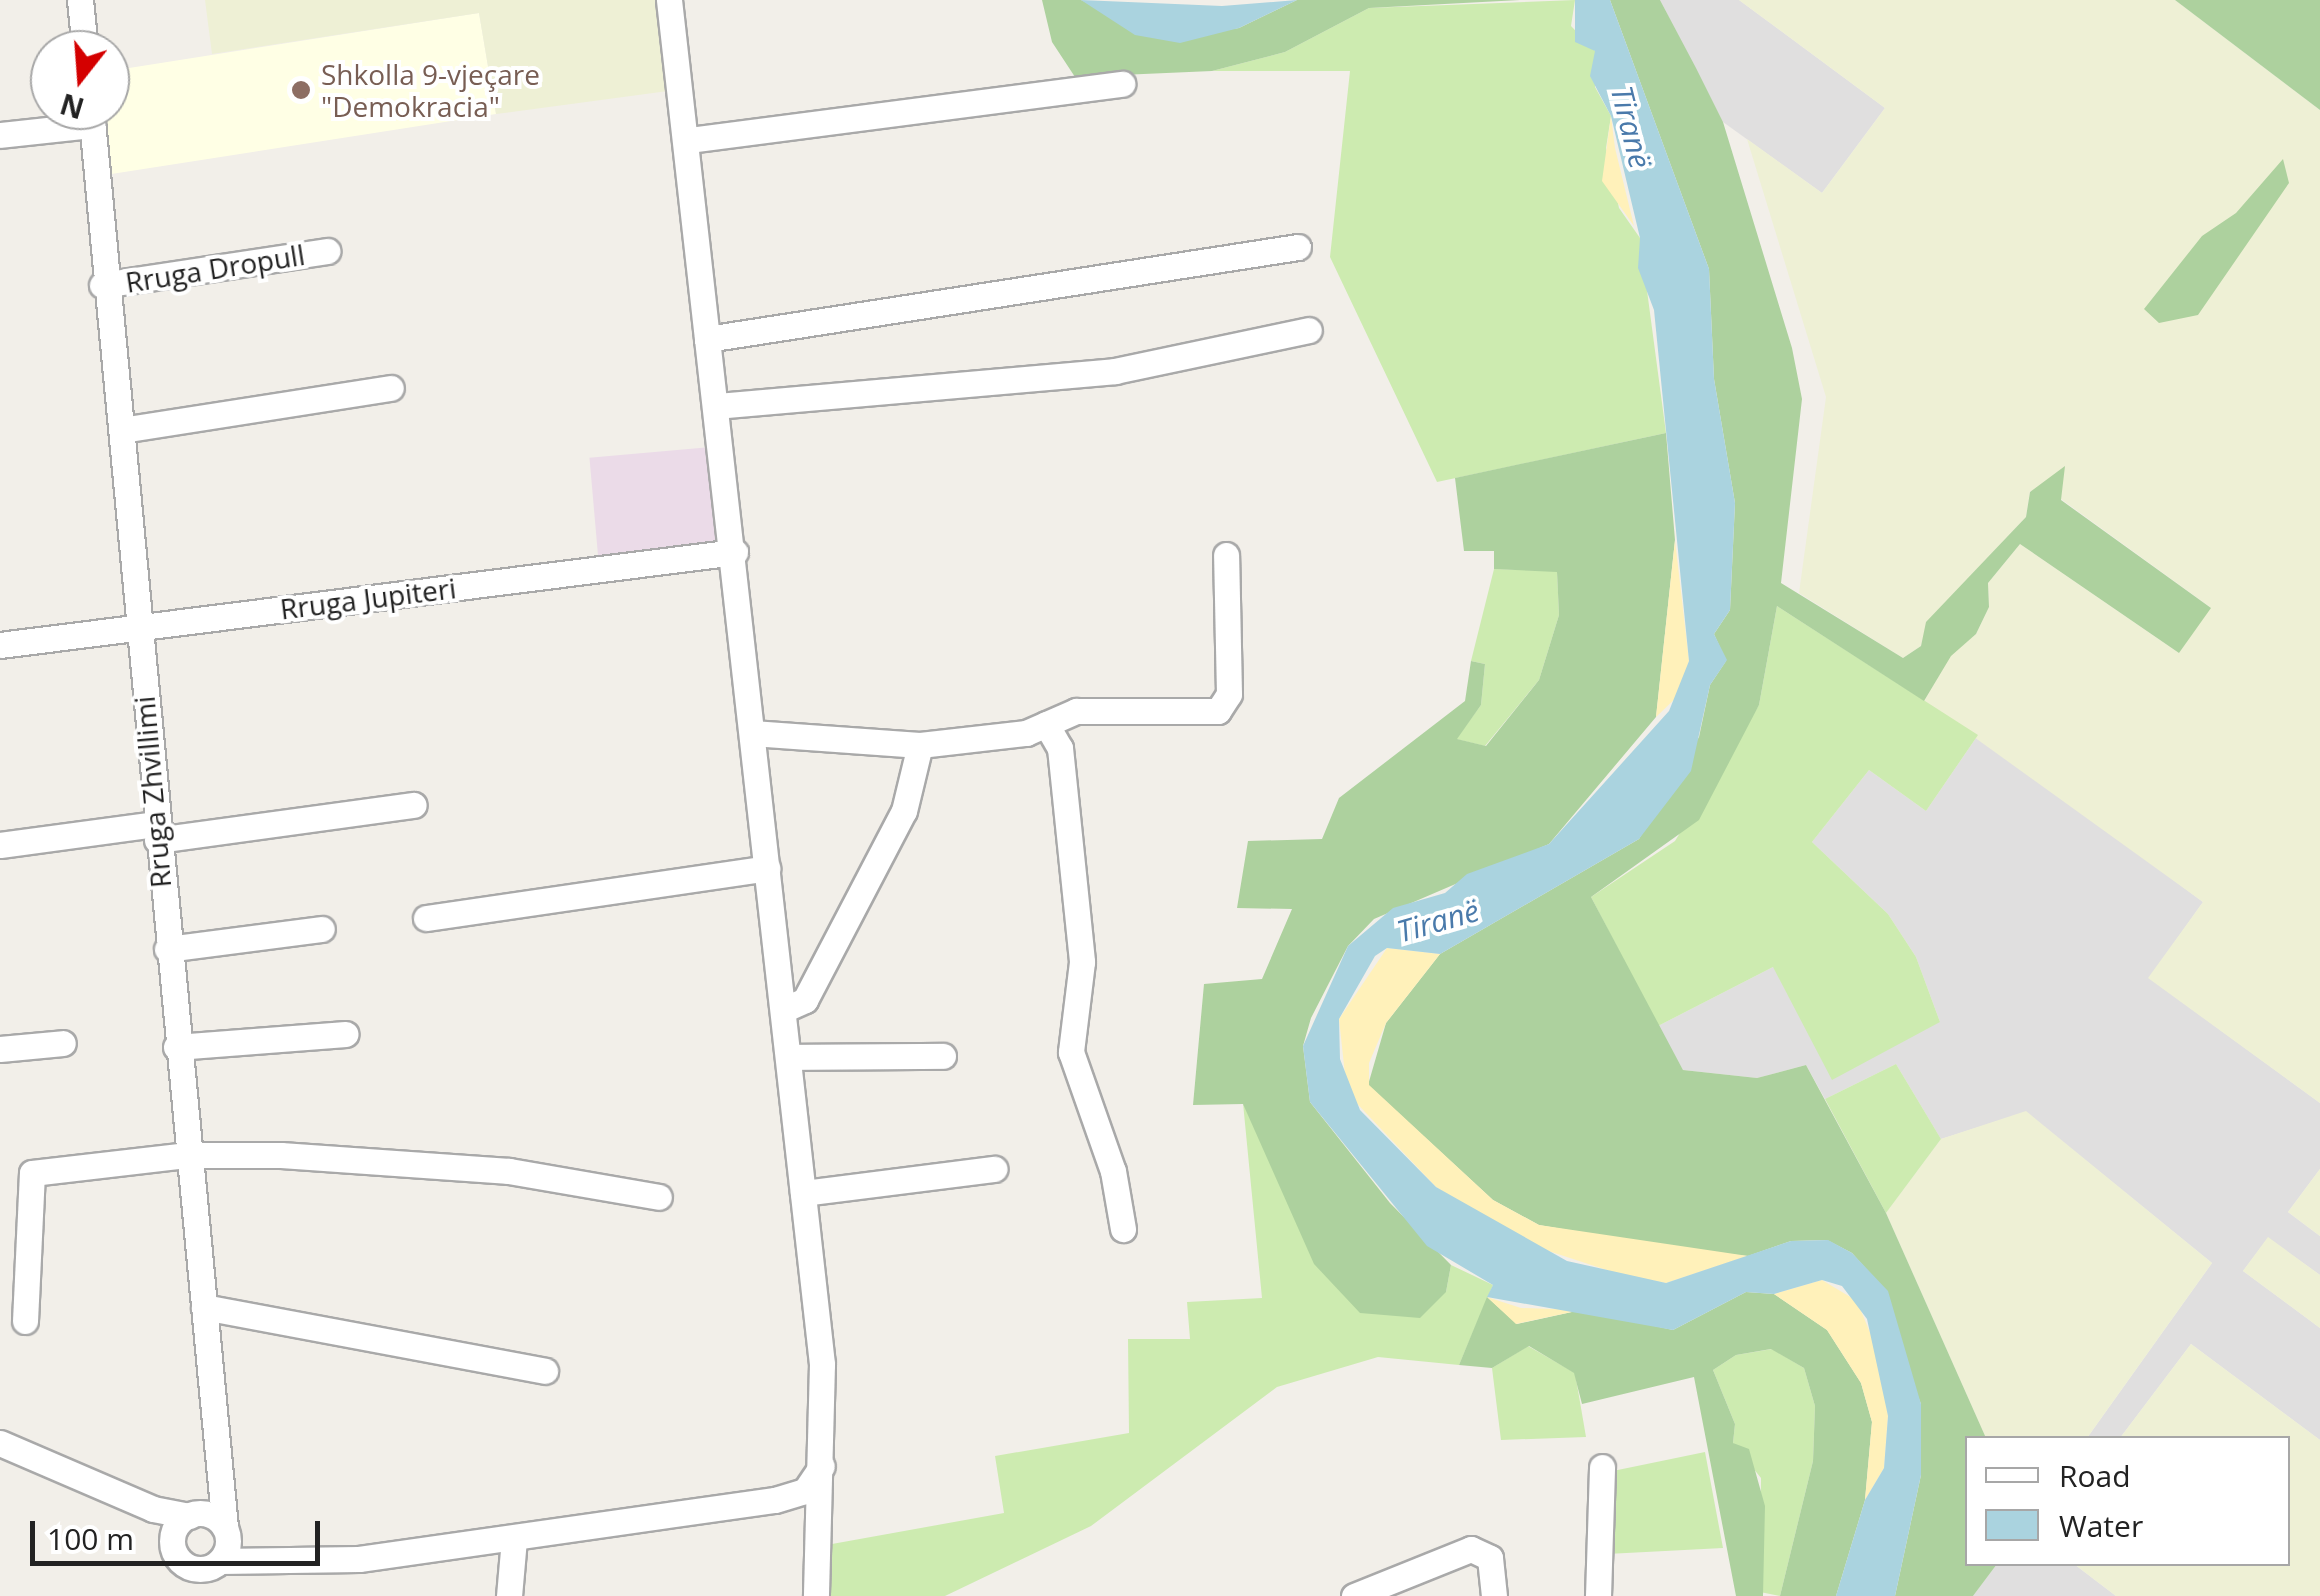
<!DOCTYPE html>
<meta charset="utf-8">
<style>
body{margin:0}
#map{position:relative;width:2320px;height:1596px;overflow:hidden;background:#f2efe9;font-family:"Open Sans",sans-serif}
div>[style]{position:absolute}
.residential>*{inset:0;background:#e0dfdf}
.industrial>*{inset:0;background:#ebdbe8;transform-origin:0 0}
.education>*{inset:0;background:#ffffe5}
.farmland>*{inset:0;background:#eef0d5}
.grass>*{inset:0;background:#cdebb0}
.forest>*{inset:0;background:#add19e}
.sand>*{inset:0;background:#fff1ba}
.water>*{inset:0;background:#aad3df}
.roads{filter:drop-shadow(2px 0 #a9a9a9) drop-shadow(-2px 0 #a9a9a9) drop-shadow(0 2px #a9a9a9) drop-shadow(0 -2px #a9a9a9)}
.minor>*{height:25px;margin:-12.5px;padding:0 12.5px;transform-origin:12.5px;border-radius:12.5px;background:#fff}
.minor>.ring{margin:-12.5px;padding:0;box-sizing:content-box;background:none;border:25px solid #fff;border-radius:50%}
.dots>*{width:28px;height:28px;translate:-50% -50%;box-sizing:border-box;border:5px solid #fff;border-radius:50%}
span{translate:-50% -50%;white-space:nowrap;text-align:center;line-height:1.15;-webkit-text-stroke:8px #fff;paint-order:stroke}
.education-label{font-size:28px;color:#785e54}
.left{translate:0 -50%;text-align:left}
.street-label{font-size:28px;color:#222}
.water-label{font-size:30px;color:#4a7aab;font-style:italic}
.legend{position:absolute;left:1965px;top:1436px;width:325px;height:130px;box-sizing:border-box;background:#fff;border:2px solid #a7a7a7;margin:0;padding:12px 18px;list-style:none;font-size:30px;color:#222}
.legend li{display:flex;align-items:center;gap:20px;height:50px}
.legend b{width:50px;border:2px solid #a7a7a7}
.north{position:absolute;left:30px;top:30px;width:100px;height:100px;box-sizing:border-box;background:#fff;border:2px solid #a7a7a7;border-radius:50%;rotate:197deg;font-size:28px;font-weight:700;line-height:40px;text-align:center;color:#222}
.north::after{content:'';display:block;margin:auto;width:35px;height:45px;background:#d40000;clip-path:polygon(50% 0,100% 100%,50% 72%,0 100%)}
.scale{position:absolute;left:30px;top:1521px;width:290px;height:45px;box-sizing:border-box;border:5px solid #222;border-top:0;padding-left:12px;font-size:30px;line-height:35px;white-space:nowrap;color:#222;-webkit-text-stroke:8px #fff;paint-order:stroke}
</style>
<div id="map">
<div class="residential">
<div style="clip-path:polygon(1660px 0,1739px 0,1885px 108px,1822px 193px,1723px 122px)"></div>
<div style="clip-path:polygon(1978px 735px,2203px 902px,2149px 978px,2320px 1103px,2320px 1169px,2288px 1212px,2320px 1236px,2320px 1275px,2268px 1238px,2243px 1271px,2320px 1328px,2320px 1440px,2191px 1344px,2120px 1438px,2087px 1438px,2212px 1263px,2026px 1112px,1941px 1139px,1896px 1064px,1825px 1099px,1806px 1065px,1757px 1078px,1683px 1070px,1658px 1026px,1773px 967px,1940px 1022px,1916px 957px,1888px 914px,1812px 842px,1869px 770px,1926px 811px)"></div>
<div style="clip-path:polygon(1997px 1564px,2074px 1564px,2116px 1596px,1973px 1596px)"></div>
</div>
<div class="industrial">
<div style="left:711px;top:447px;width:102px;height:122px;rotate:85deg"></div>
</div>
<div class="education">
<div style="clip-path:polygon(479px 13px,496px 114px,105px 175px,97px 110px,110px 110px,110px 71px)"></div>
</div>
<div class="farmland">
<div style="clip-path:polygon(205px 0,657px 0,668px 91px,496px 114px,479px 13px,212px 54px)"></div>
<div style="clip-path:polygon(1739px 0,2175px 0,2320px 110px,2320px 1103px,2148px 978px,2203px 902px,1924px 701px,1951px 655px,1976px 634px,1989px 607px,1988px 583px,2020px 544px,2179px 653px,2210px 607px,2061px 499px,2030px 491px,2026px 517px,1927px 622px,1921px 646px,1903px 658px,1799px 593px,1826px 397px,1747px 139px,1822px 193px,1885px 108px)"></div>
<div style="clip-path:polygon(2026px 1111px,2212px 1263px,2087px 1438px,1986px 1438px,1886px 1213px,1941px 1139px)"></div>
<div style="clip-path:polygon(2320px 1169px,2320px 1236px,2288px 1212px)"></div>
<div style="clip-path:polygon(2268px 1237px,2320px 1275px,2320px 1328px,2243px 1271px)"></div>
<div style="clip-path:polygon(2191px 1344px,2320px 1440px,2320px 1596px,2116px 1596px,2074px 1564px,2288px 1564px,2288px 1438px,2120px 1438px)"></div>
</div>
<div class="grass">
<div style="clip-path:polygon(1575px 0,1571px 26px,1595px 51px,1595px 87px,1611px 116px,1606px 148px,1619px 208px,1640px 238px,1666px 433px,1437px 482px,1330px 257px,1350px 71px,1212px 71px,1285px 52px,1369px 8px)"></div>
<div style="clip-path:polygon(1494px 569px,1557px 571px,1559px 615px,1539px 680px,1485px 746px,1456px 739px,1481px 705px,1485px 664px,1471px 661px)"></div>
<div style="clip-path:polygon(1777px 606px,1978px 735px,1926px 811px,1869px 770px,1812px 842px,1888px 914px,1916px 957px,1940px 1022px,1832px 1080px,1773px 967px,1658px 1026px,1591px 897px,1675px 841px,1759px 705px)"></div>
<div style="clip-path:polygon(1896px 1064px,1941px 1139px,1886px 1213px,1825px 1099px)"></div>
<div style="clip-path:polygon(1243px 1103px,1278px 1178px,1446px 1292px,1451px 1265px,1493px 1285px,1459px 1365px,1378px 1357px,1277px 1387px,1091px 1526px,945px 1596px,828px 1596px,832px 1544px,1004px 1513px,995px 1456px,1129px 1433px,1128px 1339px,1190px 1339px,1187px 1302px,1262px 1298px)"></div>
<div style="clip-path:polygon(1528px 1346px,1575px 1373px,1586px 1437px,1501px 1440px,1492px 1368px)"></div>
<div style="clip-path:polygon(1772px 1349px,1804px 1368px,1815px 1406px,1813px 1461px,1780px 1596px,1760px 1592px,1761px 1478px,1733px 1443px,1735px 1424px,1713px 1370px,1736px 1355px)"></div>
<div style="clip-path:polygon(1705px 1452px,1723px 1548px,1607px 1554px,1608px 1472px)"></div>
</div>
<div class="forest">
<div style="clip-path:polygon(1042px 0,1081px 0,1156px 34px,1188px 36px,1239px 28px,1297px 0,1520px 0,1369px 8px,1285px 52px,1212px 71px,1075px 77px,1052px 42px)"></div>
<div style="clip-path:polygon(1610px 0,1660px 0,1696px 68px,1723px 122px,1792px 348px,1802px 399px,1781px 583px,1903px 658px,1921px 646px,1926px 622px,2026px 517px,2030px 492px,2065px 466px,2061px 500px,2211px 608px,2179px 653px,2020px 544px,1988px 583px,1989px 607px,1976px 634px,1951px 656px,1924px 701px,1777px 606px,1759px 705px,1699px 820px,1591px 897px,1683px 1070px,1757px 1078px,1806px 1065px,1886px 1213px,1986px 1438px,1968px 1438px,1968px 1564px,1997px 1564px,1973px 1596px,1895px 1596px,1921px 1475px,1921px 1404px,1868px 1271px,1852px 1253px,1827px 1240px,1791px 1241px,1748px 1256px,1685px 1250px,1539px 1225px,1493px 1200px,1368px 1085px,1386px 1023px,1440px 954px,1639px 839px,1699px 737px,1710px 685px,1726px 661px,1714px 634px,1730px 610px,1735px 503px,1714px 379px,1709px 269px)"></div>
<div style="clip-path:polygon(2175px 0,2320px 0,2320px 110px)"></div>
<div style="clip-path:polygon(2283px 159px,2289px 183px,2198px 315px,2159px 323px,2144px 309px,2202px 236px,2236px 213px)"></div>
<div style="clip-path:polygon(1666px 433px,1675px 540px,1656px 717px,1549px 844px,1374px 919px,1348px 946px,1311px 1018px,1303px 1046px,1310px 1102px,1390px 1203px,1451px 1265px,1446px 1292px,1420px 1318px,1360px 1313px,1314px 1264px,1243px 1104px,1193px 1105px,1204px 984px,1262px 979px,1292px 909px,1237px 908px,1248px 841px,1322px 839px,1339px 798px,1465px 701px,1471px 661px,1485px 664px,1481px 705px,1457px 739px,1486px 746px,1539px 680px,1559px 615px,1557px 572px,1494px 569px,1494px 551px,1464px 551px,1455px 478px)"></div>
<div style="clip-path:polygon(1746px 1292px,1774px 1294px,1827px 1330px,1861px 1383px,1872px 1422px,1865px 1500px,1836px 1596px,1780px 1596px,1813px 1461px,1815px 1406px,1804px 1368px,1771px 1349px,1736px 1355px,1713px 1370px,1735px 1424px,1733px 1443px,1749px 1449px,1765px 1506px,1763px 1596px,1736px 1596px,1694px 1377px,1582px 1404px,1574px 1373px,1529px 1346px,1492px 1368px,1459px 1365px,1487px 1297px,1517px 1324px,1581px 1310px,1673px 1330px)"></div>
</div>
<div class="sand">
<div style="clip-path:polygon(1611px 116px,1615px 148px,1634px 226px,1602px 181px)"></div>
<div style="clip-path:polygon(1675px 540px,1689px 661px,1679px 695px,1656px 717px)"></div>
<div style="clip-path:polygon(1387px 948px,1440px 954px,1386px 1023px,1369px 1063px,1369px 1085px,1493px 1200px,1539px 1225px,1748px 1256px,1666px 1283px,1622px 1275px,1524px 1243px,1436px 1187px,1347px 1093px,1339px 1019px)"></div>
<div style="clip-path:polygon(1822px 1280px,1857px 1301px,1876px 1347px,1888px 1415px,1884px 1468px,1865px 1500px,1872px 1422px,1861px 1383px,1827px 1330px,1774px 1294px)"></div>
<div style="clip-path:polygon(1487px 1297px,1521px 1308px,1581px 1310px,1516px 1324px)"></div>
</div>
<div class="water">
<div style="clip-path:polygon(1081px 0,1222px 6px,1297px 0,1239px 28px,1180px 43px,1135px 35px)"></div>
<div style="clip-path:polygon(1575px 0,1610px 0,1709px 269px,1714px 379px,1735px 503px,1730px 610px,1714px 634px,1727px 660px,1710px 685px,1691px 771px,1639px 839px,1440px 954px,1387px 948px,1375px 956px,1339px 1019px,1340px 1059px,1360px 1110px,1436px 1187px,1567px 1261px,1666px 1283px,1791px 1241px,1828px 1240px,1852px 1253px,1888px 1291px,1921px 1404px,1921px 1475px,1895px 1596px,1836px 1596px,1865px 1500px,1884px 1468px,1888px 1416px,1867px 1319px,1842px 1286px,1822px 1280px,1774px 1294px,1746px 1292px,1673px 1330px,1487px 1297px,1493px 1285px,1427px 1246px,1310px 1102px,1303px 1046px,1348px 946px,1393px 908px,1445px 893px,1467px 874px,1549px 844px,1669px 711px,1689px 661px,1654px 310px,1638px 268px,1640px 238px,1611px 116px,1590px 76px,1595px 51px,1575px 42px)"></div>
</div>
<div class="roads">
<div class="minor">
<div style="left:80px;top:0;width:50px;rotate:84.3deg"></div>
<div style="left:669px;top:0;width:1373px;rotate:83.6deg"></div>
<div style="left:822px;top:1364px;width:232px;rotate:91.5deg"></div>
<div style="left:91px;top:110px;width:1424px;rotate:84.6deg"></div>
<div style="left:0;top:135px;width:93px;rotate:-6.2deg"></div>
<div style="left:689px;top:140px;width:437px;rotate:-7.4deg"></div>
<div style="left:102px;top:285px;width:228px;rotate:-8.6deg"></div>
<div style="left:707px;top:339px;width:598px;rotate:-8.85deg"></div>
<div style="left:716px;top:406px;width:401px;rotate:-5deg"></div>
<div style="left:1115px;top:371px;width:198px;rotate:-11.9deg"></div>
<div style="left:122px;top:430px;width:272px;rotate:-8.9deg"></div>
<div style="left:0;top:645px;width:741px;rotate:-7.21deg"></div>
<div style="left:1046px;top:724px;width:28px;rotate:60deg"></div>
<div style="left:1060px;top:748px;width:215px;rotate:84.1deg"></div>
<div style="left:1082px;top:962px;width:91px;rotate:97deg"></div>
<div style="left:1071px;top:1052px;width:126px;rotate:70.6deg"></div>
<div style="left:1113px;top:1171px;width:59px;rotate:80.2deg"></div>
<div style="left:752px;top:733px;width:168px;rotate:4.1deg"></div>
<div style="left:920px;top:745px;width:107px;rotate:-6.5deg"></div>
<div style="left:1026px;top:733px;width:55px;rotate:-23.7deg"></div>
<div style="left:1076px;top:711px;width:142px"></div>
<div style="left:1218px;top:711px;width:20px;rotate:-57deg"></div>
<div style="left:1229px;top:694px;width:139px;rotate:-91.2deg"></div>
<div style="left:157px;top:840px;width:259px;rotate:-7.8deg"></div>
<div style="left:0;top:845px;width:156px;rotate:-7.7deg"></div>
<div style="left:426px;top:918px;width:345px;rotate:-8.3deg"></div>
<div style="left:167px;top:949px;width:156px;rotate:-7.4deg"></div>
<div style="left:785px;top:1009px;width:22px;rotate:-24deg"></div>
<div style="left:805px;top:1000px;width:213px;rotate:-62.4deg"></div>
<div style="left:904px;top:811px;width:68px;rotate:-76.4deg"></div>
<div style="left:176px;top:1047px;width:170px;rotate:-4.4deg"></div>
<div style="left:0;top:1049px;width:63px;rotate:-5.4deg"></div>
<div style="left:790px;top:1057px;width:153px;rotate:-0.4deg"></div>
<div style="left:803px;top:1193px;width:193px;rotate:-7.2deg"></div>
<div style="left:204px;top:1307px;width:347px;rotate:10.6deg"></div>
<div style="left:25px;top:1321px;width:148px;rotate:-87.3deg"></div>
<div style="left:32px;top:1173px;width:157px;rotate:-6.6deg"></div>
<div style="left:188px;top:1155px;width:93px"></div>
<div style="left:281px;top:1155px;width:229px;rotate:4deg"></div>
<div style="left:509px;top:1171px;width:152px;rotate:9.8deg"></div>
<div style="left:0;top:1443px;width:167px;rotate:23.3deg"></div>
<div style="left:153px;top:1509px;width:37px;rotate:11deg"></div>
<div class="ring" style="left:172px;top:1513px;width:31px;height:31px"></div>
<div style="left:220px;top:1561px;width:139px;rotate:-0.8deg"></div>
<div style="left:359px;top:1559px;width:420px;rotate:-8.1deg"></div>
<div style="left:775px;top:1500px;width:31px;rotate:-17deg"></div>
<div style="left:805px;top:1491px;width:30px;rotate:-56deg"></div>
<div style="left:509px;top:1596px;width:57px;rotate:-85deg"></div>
<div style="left:1354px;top:1596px;width:126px;rotate:-21.9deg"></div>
<div style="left:1471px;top:1549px;width:21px;rotate:25deg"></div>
<div style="left:1490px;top:1558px;width:38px;rotate:84deg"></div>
<div style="left:1598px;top:1596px;width:129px;rotate:-88.2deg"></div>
</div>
</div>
<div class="dots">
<div style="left:301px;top:90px;background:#8d6e63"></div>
</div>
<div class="education-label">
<span class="left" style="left:321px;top:90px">Shkolla 9-vjeçare<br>"Demokracia"</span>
</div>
<div class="street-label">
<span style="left:215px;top:268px;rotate:-9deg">Rruga Dropull</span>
<span style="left:368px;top:598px;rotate:-7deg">Rruga Jupiteri</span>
<span style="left:152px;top:792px;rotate:-95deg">Rruga Zhvillimi</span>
</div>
<div class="water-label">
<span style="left:1631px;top:127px;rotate:76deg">Tiranë</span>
<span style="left:1438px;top:921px;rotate:-16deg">Tiranë</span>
</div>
<ul class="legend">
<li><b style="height:12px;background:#fff"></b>Road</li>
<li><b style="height:28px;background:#aad3df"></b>Water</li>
</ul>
<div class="north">N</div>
<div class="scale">100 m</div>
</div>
